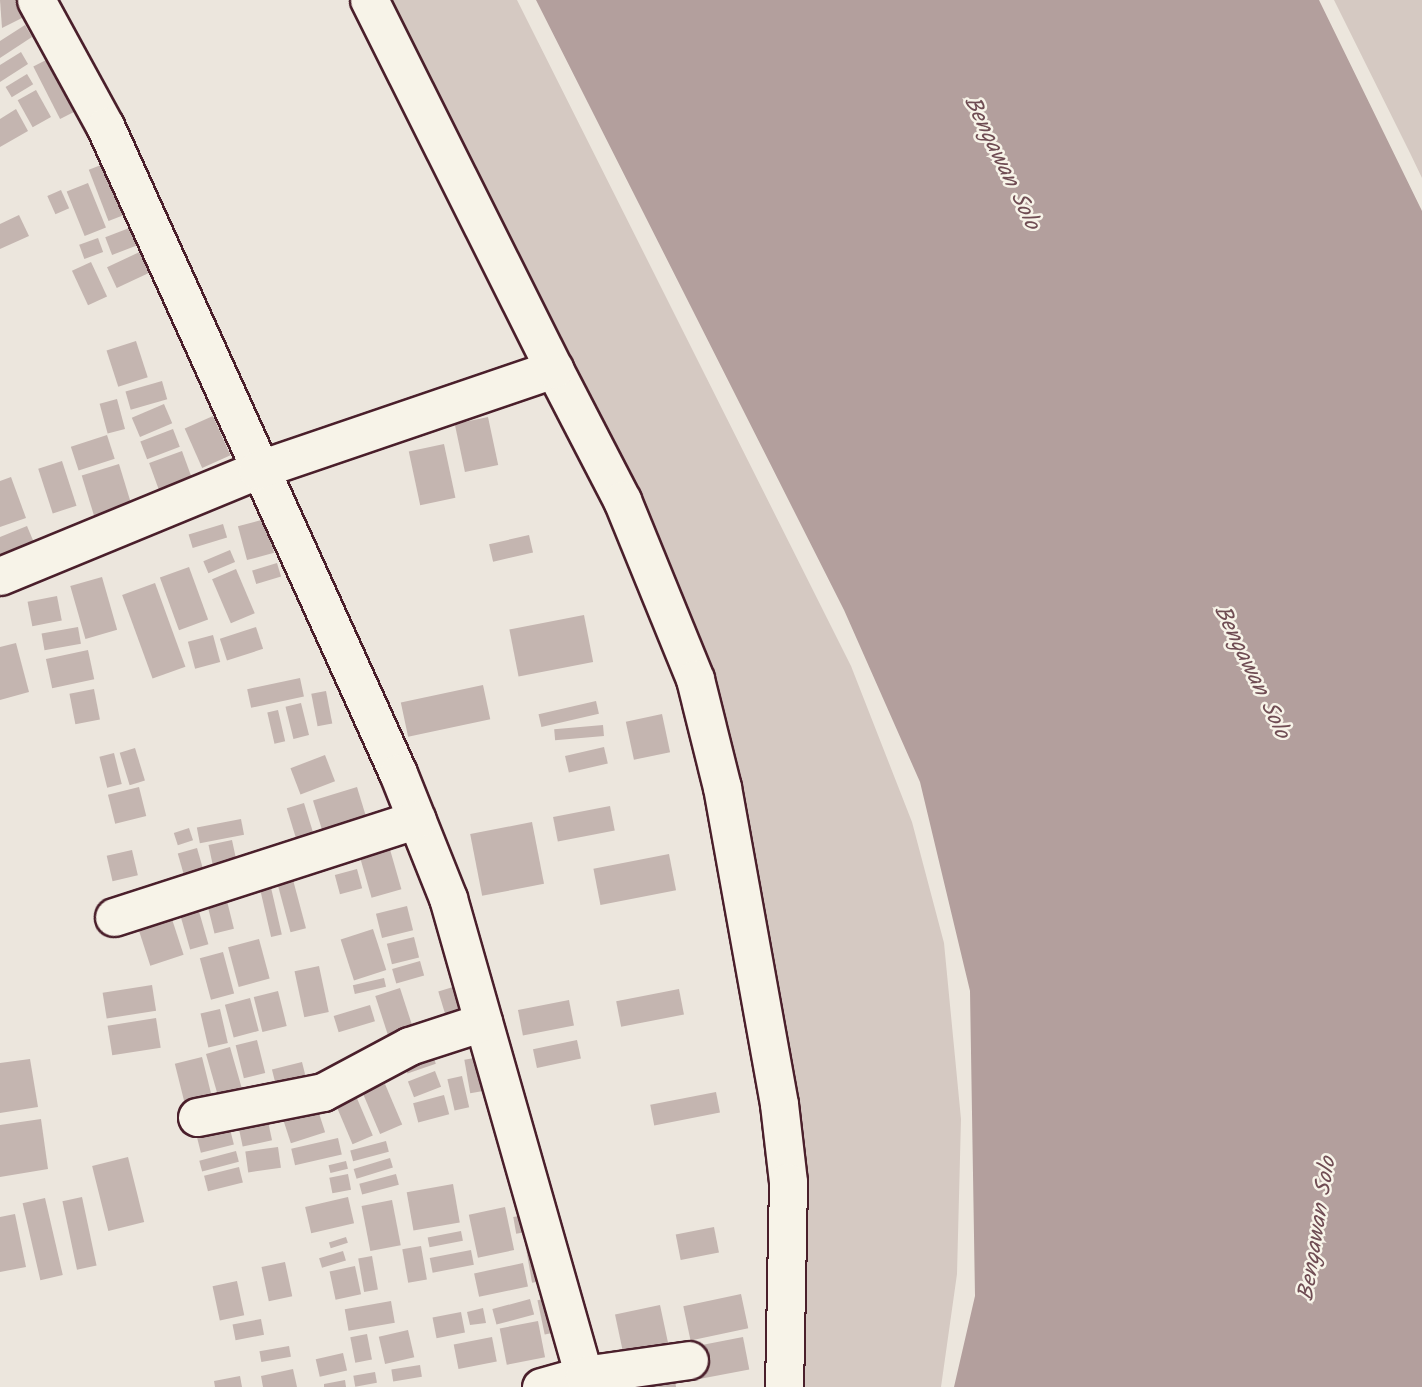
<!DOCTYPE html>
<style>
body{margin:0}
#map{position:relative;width:1422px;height:1387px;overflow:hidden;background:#ece6dd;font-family:Kalam,sans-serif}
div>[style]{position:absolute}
.green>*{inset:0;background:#d5c9c2}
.water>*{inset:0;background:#b39f9d}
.building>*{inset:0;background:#c4b5b0;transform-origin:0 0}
.roads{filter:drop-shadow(2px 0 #4a1f2b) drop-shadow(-2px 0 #4a1f2b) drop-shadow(0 2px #4a1f2b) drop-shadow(0 -2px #4a1f2b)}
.minor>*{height:37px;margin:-18.5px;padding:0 18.5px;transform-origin:18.5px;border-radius:18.5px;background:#f7f3e8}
span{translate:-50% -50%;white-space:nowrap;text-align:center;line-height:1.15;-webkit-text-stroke:5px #f7f3e8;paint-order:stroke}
.water-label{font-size:23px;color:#6f4c53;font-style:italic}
</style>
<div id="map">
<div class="green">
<div style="clip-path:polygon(382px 0,517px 0,851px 666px,912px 822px,944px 943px,961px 1119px,957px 1274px,941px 1387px,795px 1387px,720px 715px)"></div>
<div style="clip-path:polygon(1334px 0,1422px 0,1422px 178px,1410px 153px)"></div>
</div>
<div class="water">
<div style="clip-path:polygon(536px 0,1319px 0,1422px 211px,1422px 1387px,954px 1387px,975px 1296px,970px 991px,920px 782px,844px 610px)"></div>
</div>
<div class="building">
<div style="clip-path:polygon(0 0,16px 0,24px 17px,2px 28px)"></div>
<div style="clip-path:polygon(25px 25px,32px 37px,0 58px,0 41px)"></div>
<div style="clip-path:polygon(21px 52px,28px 64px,0 82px,0 65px)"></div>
<div style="left:52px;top:57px;width:59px;height:21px;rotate:63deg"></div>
<div style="left:27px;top:74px;width:12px;height:25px;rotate:59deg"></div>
<div style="left:36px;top:90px;width:31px;height:21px;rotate:61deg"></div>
<div style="clip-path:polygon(16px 109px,28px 131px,0 147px,0 119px)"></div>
<div style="left:114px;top:160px;width:55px;height:27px;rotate:69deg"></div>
<div style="left:88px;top:183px;width:48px;height:23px;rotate:68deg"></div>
<div style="left:61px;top:190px;width:20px;height:15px;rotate:66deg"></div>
<div style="clip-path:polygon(19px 215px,29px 236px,0 249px,0 224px)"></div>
<div style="left:137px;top:225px;width:19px;height:34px;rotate:69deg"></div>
<div style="left:98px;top:238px;width:15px;height:20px;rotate:70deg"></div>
<div style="left:146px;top:249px;width:23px;height:43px;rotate:65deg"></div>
<div style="left:91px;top:262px;width:38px;height:21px;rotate:65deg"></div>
<div style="left:136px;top:341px;width:38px;height:31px;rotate:72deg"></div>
<div style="left:162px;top:381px;width:19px;height:38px;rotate:74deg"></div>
<div style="left:117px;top:399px;width:31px;height:18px;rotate:75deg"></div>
<div style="left:164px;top:404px;width:21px;height:35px;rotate:67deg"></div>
<div style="left:213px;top:416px;width:43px;height:31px;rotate:66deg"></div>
<div style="left:488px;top:417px;width:49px;height:34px;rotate:78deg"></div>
<div style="left:173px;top:429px;width:19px;height:35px;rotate:69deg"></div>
<div style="left:107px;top:435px;width:25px;height:38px;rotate:72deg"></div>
<div style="left:444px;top:444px;width:55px;height:36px;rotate:78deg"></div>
<div style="left:182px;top:451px;width:40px;height:35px;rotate:70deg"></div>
<div style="left:62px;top:461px;width:47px;height:25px;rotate:72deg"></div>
<div style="left:119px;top:464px;width:42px;height:39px;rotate:73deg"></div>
<div style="clip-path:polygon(11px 477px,26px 518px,0 527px,0 481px)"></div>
<div style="left:265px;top:519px;width:35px;height:28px;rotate:75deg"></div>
<div style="left:223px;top:524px;width:14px;height:36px;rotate:73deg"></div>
<div style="clip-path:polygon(27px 526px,35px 545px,0 560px,0 537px)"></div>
<div style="left:529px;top:535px;width:18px;height:41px;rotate:77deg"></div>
<div style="left:230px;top:550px;width:13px;height:29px;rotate:67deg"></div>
<div style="left:277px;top:563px;width:14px;height:26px;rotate:73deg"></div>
<div style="left:189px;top:567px;width:56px;height:31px;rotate:70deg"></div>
<div style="left:236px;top:569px;width:48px;height:26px;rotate:67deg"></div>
<div style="left:102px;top:577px;width:55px;height:33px;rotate:74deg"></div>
<div style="left:155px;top:583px;width:89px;height:35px;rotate:70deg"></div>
<div style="left:57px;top:596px;width:25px;height:30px;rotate:79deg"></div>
<div style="left:584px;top:615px;width:48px;height:76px;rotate:79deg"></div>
<div style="left:78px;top:627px;width:17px;height:37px;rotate:80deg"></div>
<div style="left:256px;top:627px;width:23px;height:38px;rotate:72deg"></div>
<div style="left:213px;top:635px;width:28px;height:26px;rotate:75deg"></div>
<div style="clip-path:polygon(16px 643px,29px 692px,0 700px,0 647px)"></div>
<div style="left:88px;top:650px;width:30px;height:43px;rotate:78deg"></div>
<div style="left:300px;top:678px;width:19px;height:54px;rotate:78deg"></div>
<div style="left:483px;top:685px;width:35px;height:84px;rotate:78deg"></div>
<div style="left:94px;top:689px;width:31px;height:25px;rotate:79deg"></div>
<div style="left:326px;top:691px;width:33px;height:15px;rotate:79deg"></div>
<div style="left:596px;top:701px;width:13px;height:59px;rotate:77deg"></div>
<div style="left:301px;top:703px;width:33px;height:16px;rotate:76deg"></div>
<div style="left:278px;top:710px;width:32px;height:11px;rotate:77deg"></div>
<div style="left:662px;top:714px;width:39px;height:37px;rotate:78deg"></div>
<div style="left:603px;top:725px;width:11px;height:49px;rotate:85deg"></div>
<div style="left:604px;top:747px;width:17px;height:40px;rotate:77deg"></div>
<div style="left:135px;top:748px;width:34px;height:16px;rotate:73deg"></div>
<div style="left:114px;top:753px;width:32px;height:15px;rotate:76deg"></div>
<div style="left:325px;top:755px;width:28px;height:37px;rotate:69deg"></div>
<div style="left:139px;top:787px;width:30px;height:32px;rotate:76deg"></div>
<div style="left:357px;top:787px;width:31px;height:46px;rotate:73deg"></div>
<div style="left:304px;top:803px;width:38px;height:18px;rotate:73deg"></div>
<div style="left:610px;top:806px;width:25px;height:58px;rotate:79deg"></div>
<div style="left:241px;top:819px;width:16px;height:45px;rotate:79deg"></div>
<div style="left:532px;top:822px;width:63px;height:63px;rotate:79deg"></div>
<div style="left:189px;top:828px;width:13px;height:16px;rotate:72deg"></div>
<div style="left:232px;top:840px;width:35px;height:24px;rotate:78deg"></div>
<div style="left:389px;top:846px;width:45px;height:31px;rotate:74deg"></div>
<div style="left:197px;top:848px;width:40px;height:20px;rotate:74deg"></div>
<div style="left:132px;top:850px;width:26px;height:26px;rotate:77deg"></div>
<div style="left:669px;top:854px;width:37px;height:77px;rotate:79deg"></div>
<div style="left:357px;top:869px;width:20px;height:23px;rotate:75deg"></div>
<div style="left:292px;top:876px;width:54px;height:16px;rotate:75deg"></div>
<div style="left:269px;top:879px;width:57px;height:11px;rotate:77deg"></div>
<div style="left:224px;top:889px;width:41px;height:20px;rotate:76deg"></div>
<div style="left:196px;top:901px;width:45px;height:19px;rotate:74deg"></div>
<div style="left:407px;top:906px;width:25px;height:32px;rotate:76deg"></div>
<div style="left:170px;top:913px;width:44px;height:35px;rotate:72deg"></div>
<div style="left:373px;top:929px;width:43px;height:34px;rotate:72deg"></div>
<div style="left:414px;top:937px;width:21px;height:28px;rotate:76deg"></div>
<div style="left:259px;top:939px;width:41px;height:32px;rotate:75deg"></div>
<div style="left:223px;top:952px;width:43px;height:24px;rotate:75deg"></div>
<div style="left:420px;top:961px;width:15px;height:29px;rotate:74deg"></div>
<div style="left:319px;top:966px;width:47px;height:25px;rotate:78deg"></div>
<div style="left:384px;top:978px;width:9px;height:32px;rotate:77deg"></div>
<div style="left:466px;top:983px;width:34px;height:29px;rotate:73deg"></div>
<div style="left:152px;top:985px;width:26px;height:50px;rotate:81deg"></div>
<div style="left:400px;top:988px;width:48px;height:26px;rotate:72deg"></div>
<div style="left:679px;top:989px;width:26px;height:64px;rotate:79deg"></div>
<div style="left:278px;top:991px;width:36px;height:25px;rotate:76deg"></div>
<div style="left:250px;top:998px;width:34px;height:26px;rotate:75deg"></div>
<div style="left:569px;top:1000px;width:26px;height:52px;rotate:79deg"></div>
<div style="left:370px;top:1005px;width:17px;height:38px;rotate:73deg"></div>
<div style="left:220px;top:1009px;width:35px;height:20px;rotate:77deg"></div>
<div style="left:156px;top:1018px;width:30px;height:49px;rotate:81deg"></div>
<div style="left:257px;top:1040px;width:34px;height:22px;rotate:76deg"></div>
<div style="left:577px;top:1040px;width:19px;height:45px;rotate:78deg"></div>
<div style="left:429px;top:1044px;width:21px;height:30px;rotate:71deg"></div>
<div style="left:230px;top:1047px;width:54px;height:25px;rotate:74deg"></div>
<div style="left:486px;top:1056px;width:34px;height:22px;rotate:80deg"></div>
<div style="left:202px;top:1057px;width:54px;height:28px;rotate:76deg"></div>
<div style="clip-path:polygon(30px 1059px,38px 1107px,0 1113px,0 1063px)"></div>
<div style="left:302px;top:1062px;width:30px;height:31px;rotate:76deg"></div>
<div style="left:435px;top:1071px;width:17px;height:29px;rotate:69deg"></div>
<div style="left:462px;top:1076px;width:32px;height:15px;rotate:77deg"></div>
<div style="left:385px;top:1084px;width:44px;height:24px;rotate:67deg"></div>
<div style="left:716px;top:1092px;width:21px;height:67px;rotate:79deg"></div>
<div style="left:444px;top:1095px;width:20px;height:32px;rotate:75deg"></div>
<div style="left:356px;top:1096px;width:43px;height:22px;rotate:67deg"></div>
<div style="left:314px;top:1098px;width:36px;height:36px;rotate:72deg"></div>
<div style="left:266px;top:1112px;width:29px;height:30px;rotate:78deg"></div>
<div style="clip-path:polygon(41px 1119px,48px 1169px,0 1177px,0 1125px)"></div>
<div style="left:230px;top:1129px;width:16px;height:34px;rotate:76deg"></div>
<div style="left:338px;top:1138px;width:17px;height:48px;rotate:77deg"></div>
<div style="left:386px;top:1141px;width:11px;height:37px;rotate:75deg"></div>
<div style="left:278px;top:1147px;width:21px;height:33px;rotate:82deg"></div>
<div style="left:236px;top:1151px;width:11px;height:38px;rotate:75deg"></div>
<div style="left:128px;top:1157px;width:67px;height:37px;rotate:76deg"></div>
<div style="left:390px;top:1158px;width:10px;height:38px;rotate:73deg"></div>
<div style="left:346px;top:1161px;width:8px;height:18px;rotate:76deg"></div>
<div style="left:239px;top:1167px;width:16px;height:36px;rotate:76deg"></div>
<div style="left:348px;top:1174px;width:16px;height:19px;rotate:79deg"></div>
<div style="left:396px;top:1174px;width:11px;height:38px;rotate:75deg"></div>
<div style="left:453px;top:1184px;width:39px;height:47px;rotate:80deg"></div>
<div style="left:82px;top:1197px;width:70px;height:20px;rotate:78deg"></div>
<div style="left:348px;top:1197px;width:27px;height:44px;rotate:77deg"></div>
<div style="left:45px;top:1198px;width:79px;height:23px;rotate:77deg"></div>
<div style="left:392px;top:1200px;width:46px;height:31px;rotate:79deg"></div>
<div style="left:505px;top:1207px;width:44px;height:37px;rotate:78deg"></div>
<div style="clip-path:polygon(15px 1214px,26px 1267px,0 1272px,0 1217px)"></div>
<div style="left:530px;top:1214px;width:17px;height:17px;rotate:80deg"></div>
<div style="left:714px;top:1227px;width:26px;height:39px;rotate:79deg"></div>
<div style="left:461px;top:1231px;width:10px;height:34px;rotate:79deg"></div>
<div style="left:346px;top:1237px;width:6px;height:18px;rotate:72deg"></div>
<div style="left:544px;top:1241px;width:39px;height:19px;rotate:80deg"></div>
<div style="left:421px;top:1246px;width:34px;height:19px;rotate:80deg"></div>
<div style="left:471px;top:1250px;width:15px;height:42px;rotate:79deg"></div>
<div style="left:343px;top:1251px;width:10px;height:25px;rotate:73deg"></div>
<div style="left:372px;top:1256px;width:34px;height:14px;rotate:80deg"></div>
<div style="left:285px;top:1262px;width:35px;height:24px;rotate:78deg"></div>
<div style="left:523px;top:1263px;width:24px;height:50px;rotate:78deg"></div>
<div style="left:355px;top:1266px;width:29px;height:26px;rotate:78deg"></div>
<div style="left:237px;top:1281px;width:35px;height:25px;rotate:78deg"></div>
<div style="left:741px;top:1294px;width:35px;height:59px;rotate:78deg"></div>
<div style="left:558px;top:1296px;width:35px;height:21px;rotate:78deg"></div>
<div style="left:530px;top:1299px;width:16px;height:39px;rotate:75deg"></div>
<div style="left:391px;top:1301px;width:22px;height:47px;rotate:80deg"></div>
<div style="left:660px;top:1305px;width:50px;height:46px;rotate:78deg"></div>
<div style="clip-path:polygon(483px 1308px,486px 1323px,470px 1325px,467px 1312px)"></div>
<div style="left:461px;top:1312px;width:21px;height:29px;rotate:79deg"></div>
<div style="left:261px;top:1319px;width:16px;height:29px;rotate:79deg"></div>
<div style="left:538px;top:1321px;width:37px;height:39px;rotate:79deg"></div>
<div style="left:408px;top:1330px;width:28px;height:30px;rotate:77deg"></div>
<div style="left:367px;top:1334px;width:26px;height:17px;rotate:79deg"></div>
<div style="left:492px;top:1337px;width:25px;height:39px;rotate:79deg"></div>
<div style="left:743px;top:1337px;width:33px;height:51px;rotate:79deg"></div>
<div style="left:289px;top:1346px;width:11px;height:30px;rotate:80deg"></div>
<div style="left:343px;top:1353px;width:18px;height:28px;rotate:77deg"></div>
<div style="left:420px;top:1365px;width:12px;height:29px;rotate:81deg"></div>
<div style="clip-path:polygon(293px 1369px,297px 1387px,263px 1387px,261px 1376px)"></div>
<div style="left:375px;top:1372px;width:11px;height:22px;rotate:80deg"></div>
<div style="clip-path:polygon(240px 1376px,242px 1387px,215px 1387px,214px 1381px)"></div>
<div style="clip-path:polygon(345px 1380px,346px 1387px,324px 1387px,324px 1384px)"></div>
<div style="clip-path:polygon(675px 1380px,676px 1387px,644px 1387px,644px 1386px)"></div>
</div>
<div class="roads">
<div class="minor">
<div style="left:36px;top:0;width:144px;rotate:61.3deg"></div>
<div style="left:105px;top:126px;width:710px;rotate:65.64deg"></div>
<div style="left:398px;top:773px;width:135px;rotate:68.2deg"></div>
<div style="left:448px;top:898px;width:508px;rotate:74.13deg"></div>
<div style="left:554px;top:369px;width:148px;rotate:62.6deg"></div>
<div style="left:622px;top:500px;width:193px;rotate:67.8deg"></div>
<div style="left:695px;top:679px;width:111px;rotate:76deg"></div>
<div style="left:722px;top:787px;width:322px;rotate:79.8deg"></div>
<div style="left:779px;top:1104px;width:79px;rotate:83.4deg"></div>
<div style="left:788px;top:1182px;width:205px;rotate:91.1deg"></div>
<div style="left:0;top:576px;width:278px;rotate:-22.4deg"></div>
<div style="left:257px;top:470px;width:314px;rotate:-18.8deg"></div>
<div style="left:554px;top:369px;width:413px;rotate:-116.6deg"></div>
<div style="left:114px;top:917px;width:318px;rotate:-17.9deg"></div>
<div style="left:197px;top:1117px;width:128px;rotate:-11.2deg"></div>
<div style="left:323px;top:1092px;width:98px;rotate:-28.1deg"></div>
<div style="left:409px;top:1046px;width:78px;rotate:-18deg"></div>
<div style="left:541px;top:1387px;width:45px;rotate:-15.6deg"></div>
<div style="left:584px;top:1375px;width:106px;rotate:-8.1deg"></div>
</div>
</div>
<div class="water-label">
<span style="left:1001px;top:163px;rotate:64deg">Bengawan Solo</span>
<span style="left:1251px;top:672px;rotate:64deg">Bengawan Solo</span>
<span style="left:1318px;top:1229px;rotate:-81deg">Bengawan Solo</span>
</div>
</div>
